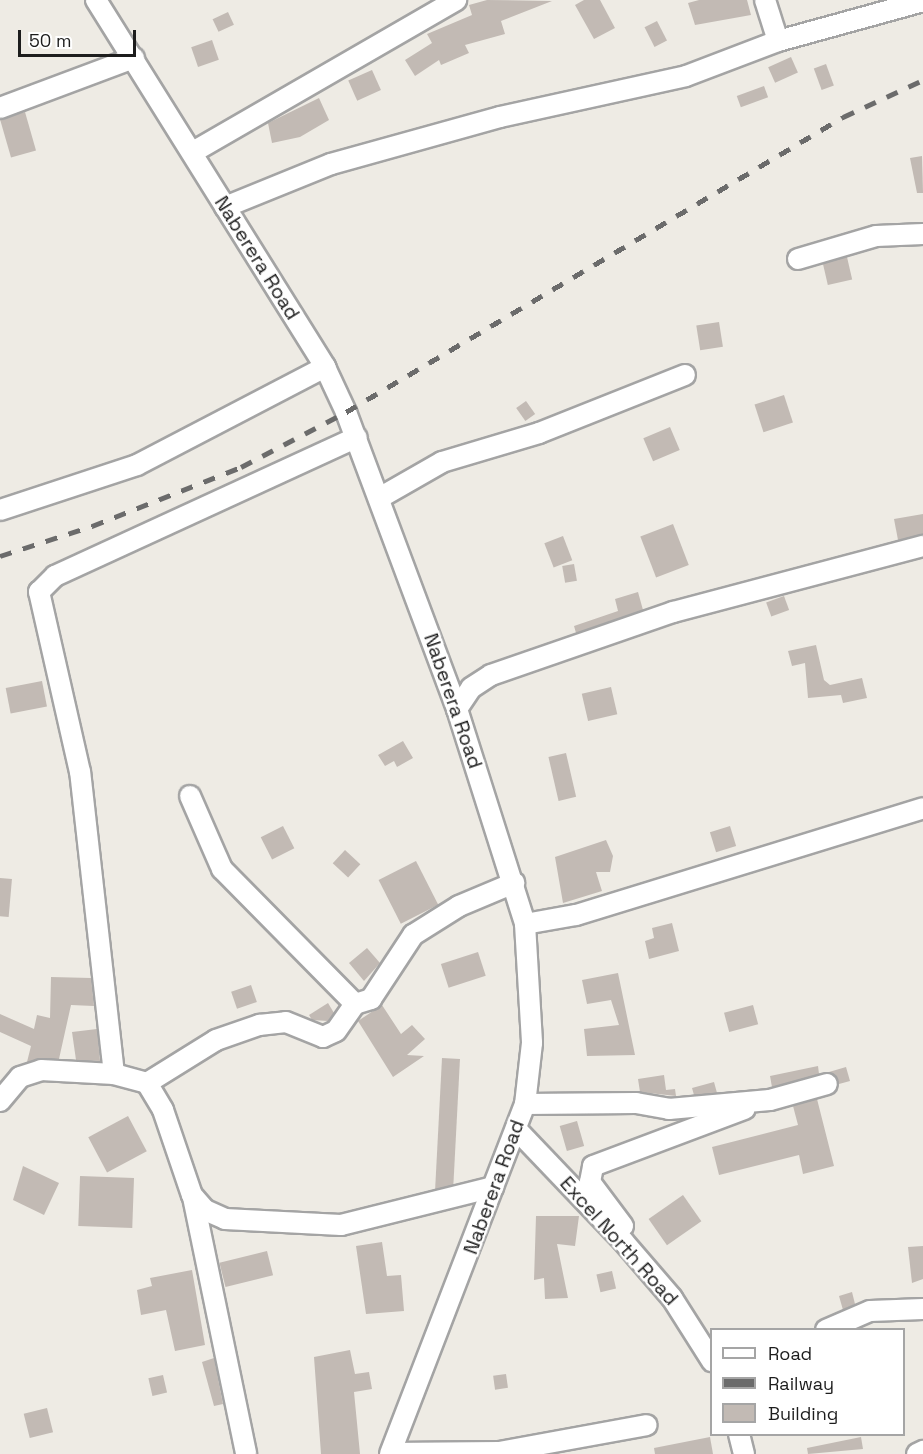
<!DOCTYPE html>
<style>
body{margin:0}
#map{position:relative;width:923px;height:1454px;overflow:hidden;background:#eeebe4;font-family:"Space Grotesk",sans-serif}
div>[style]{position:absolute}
.building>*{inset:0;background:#c2bab4;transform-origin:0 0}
.roads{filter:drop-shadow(2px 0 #a4a4a4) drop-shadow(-2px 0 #a4a4a4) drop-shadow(0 2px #a4a4a4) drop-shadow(0 -2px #a4a4a4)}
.minor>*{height:20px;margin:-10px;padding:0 10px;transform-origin:10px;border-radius:10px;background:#fff}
.rail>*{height:4.5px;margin-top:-2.25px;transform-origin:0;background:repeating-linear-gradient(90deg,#6b6b6b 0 12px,transparent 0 24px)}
span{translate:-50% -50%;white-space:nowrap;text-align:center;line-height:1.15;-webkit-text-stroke:4.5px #fff;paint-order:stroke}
.street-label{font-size:20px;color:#1d1d1d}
.legend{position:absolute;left:710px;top:1328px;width:195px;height:108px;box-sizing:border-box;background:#fff;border:2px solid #a5a5a5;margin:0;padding:8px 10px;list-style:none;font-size:18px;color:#1d1d1d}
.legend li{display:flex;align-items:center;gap:12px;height:30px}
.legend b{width:30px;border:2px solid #a5a5a5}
.scale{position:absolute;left:18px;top:30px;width:118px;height:27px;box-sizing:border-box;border:3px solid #1d1d1d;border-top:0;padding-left:8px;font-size:18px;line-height:21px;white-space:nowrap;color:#1d1d1d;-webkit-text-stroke:4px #fff;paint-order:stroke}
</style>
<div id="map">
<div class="building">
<div style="clip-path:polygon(487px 0,552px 1px,501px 21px,505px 34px,465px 45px,469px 53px,441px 65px,439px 60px,415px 76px,405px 60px,432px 43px,427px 34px,472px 15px,469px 5px)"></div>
<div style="clip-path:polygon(584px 0,600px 0,615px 28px,594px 39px,575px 5px)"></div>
<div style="clip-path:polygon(699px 0,747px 0,751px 15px,695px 25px,688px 3px)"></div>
<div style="left:228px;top:12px;width:14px;height:17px;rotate:65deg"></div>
<div style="left:657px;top:21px;width:22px;height:14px;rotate:63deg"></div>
<div style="left:212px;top:40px;width:21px;height:22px;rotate:71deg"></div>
<div style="left:791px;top:57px;width:17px;height:25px;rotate:66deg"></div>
<div style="left:826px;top:64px;width:23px;height:13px;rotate:70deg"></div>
<div style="left:372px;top:70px;width:22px;height:26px;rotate:66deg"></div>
<div style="left:764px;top:86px;width:12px;height:29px;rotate:70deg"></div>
<div style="clip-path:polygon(319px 98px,329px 120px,300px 137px,272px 143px,268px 123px)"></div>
<div style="left:25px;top:112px;width:40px;height:26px;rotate:74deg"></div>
<div style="clip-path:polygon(922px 156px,923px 193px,917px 193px,910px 158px)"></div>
<div style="left:847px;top:257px;width:23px;height:25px;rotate:77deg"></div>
<div style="left:719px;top:322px;width:25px;height:23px;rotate:81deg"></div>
<div style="left:784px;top:395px;width:29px;height:31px;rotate:72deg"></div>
<div style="left:526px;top:401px;width:16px;height:12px;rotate:55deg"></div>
<div style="left:670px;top:427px;width:25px;height:29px;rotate:67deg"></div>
<div style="clip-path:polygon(923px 514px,923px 534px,898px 540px,894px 519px)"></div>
<div style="left:673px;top:524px;width:44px;height:35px;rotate:69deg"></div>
<div style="left:563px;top:536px;width:26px;height:20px;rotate:69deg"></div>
<div style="left:574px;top:564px;width:17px;height:12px;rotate:80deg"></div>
<div style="clip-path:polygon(638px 592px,643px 610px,576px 633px,574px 626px,618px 611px,615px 599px)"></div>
<div style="left:784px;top:596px;width:15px;height:19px;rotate:70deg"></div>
<div style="clip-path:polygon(816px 645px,824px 680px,830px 685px,862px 678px,867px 698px,843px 703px,841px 695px,808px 698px,805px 663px,792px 666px,788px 651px)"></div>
<div style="left:42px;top:681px;width:26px;height:37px;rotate:79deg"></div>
<div style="left:611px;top:687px;width:28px;height:30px;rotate:77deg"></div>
<div style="clip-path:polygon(403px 741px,413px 758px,397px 767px,394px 761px,385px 766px,378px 755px)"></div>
<div style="left:566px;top:753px;width:45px;height:18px;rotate:77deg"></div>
<div style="left:283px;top:826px;width:25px;height:25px;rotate:63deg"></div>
<div style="left:730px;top:826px;width:21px;height:21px;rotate:73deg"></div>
<div style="clip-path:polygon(606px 840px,613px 856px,610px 872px,596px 872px,602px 891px,563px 903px,555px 857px)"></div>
<div style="left:345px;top:850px;width:21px;height:18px;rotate:43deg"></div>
<div style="left:416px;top:861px;width:49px;height:42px;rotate:63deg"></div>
<div style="left:0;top:878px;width:12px;height:38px;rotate:5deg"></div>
<div style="clip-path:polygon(672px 923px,679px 951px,649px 959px,645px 941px,654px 938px,652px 928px)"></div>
<div style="clip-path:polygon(367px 948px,380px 963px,364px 981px,349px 963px)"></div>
<div style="left:478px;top:952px;width:25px;height:39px;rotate:72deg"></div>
<div style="clip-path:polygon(618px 973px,635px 1055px,587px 1056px,584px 1029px,619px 1025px,611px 1000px,587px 1004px,582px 980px)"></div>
<div style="clip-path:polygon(51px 977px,91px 978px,94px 1006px,71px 1005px,59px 1059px,27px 1062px,31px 1046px,0 1032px,0 1014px,34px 1029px,37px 1015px,50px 1018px)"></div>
<div style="left:251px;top:985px;width:18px;height:21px;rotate:71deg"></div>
<div style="clip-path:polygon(328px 1003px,334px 1013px,328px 1021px,312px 1020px,309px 1015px)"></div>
<div style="clip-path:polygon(382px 1005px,401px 1034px,412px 1025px,425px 1039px,407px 1055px,424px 1056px,393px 1077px,358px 1021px)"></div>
<div style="left:753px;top:1005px;width:20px;height:30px;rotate:75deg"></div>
<div style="clip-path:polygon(97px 1029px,100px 1061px,76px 1060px,72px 1032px)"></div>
<div style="left:442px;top:1058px;width:18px;height:133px;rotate:3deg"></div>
<div style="clip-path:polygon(818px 1066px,819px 1074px,772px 1087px,770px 1076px)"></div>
<div style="clip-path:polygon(846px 1067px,850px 1081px,839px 1084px,829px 1072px)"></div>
<div style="clip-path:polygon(664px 1075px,666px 1090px,675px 1089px,676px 1096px,640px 1092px,638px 1079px)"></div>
<div style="clip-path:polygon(714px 1082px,717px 1093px,694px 1095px,692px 1088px)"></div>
<div style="clip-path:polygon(817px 1099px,834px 1166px,803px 1174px,799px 1155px,719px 1175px,712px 1147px,798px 1125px,793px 1106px)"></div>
<div style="left:128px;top:1116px;width:40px;height:45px;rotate:62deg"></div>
<div style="left:577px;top:1121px;width:26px;height:18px;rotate:74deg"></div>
<div style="clip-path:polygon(23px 1166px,59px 1183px,44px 1215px,13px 1200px)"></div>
<div style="left:134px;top:1178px;width:50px;height:54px;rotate:92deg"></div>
<div style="left:683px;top:1195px;width:32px;height:42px;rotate:55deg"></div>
<div style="clip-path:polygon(536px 1216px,579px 1216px,575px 1246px,557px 1244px,568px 1298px,545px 1299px,544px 1278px,534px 1280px)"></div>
<div style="clip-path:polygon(382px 1242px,387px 1276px,401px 1275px,404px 1311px,366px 1314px,356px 1246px)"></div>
<div style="clip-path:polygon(923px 1246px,923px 1279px,912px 1283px,908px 1247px)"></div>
<div style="left:267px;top:1251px;width:25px;height:49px;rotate:76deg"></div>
<div style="clip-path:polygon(192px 1270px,205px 1345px,175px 1351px,166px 1310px,141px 1315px,137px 1290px,152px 1286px,150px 1278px)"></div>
<div style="left:612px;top:1271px;width:18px;height:16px;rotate:77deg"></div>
<div style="clip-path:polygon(852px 1292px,855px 1304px,843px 1310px,839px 1296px)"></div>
<div style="clip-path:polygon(350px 1350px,355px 1374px,369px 1372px,372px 1389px,354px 1392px,360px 1454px,321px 1454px,314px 1357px)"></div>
<div style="clip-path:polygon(214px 1358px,223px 1404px,214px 1406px,202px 1362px)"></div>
<div style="left:506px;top:1374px;width:14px;height:13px;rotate:82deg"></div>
<div style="left:163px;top:1375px;width:18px;height:15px;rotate:77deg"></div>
<div style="left:47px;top:1408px;width:25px;height:24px;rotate:76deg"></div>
<div style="clip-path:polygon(710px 1437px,713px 1454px,655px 1454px,654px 1448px)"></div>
<div style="clip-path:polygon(861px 1437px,863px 1449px,808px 1454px,807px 1448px)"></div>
</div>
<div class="roads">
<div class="minor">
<div style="left:96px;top:0;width:433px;rotate:58deg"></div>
<div style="left:325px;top:367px;width:50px;rotate:65deg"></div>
<div style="left:346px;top:412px;width:317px;rotate:69.5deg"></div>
<div style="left:457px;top:709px;width:225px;rotate:72.4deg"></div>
<div style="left:525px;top:924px;width:119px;rotate:86.6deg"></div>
<div style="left:532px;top:1043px;width:61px;rotate:96.5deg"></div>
<div style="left:525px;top:1104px;width:375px;rotate:111.1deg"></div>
<div style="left:765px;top:0;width:43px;rotate:72.4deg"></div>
<div style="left:0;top:108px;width:143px;rotate:-20.5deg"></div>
<div style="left:193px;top:152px;width:304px;rotate:-30deg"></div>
<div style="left:225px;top:207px;width:114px;rotate:-22.1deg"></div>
<div style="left:331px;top:164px;width:175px;rotate:-15.5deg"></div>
<div style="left:500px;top:117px;width:190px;rotate:-12.4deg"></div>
<div style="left:686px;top:76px;width:98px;rotate:-20.8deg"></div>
<div style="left:778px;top:41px;width:150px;rotate:-15.4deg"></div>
<div style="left:798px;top:259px;width:81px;rotate:-16.4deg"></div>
<div style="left:876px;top:236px;width:47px;rotate:-2.4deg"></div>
<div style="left:381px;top:497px;width:70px;rotate:-29.8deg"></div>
<div style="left:442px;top:462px;width:101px;rotate:-16.6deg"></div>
<div style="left:539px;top:433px;width:157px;rotate:-21.7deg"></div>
<div style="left:0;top:510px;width:144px;rotate:-18.2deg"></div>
<div style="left:137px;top:465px;width:212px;rotate:-27.5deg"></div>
<div style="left:457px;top:709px;width:25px;rotate:-56deg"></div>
<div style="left:471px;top:688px;width:24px;rotate:-33deg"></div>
<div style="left:491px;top:675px;width:193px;rotate:-19.1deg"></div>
<div style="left:673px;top:612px;width:259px;rotate:-14.8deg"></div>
<div style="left:190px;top:796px;width:80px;rotate:66.3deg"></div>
<div style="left:222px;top:869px;width:190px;rotate:45.4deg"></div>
<div style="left:355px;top:1004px;width:17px;rotate:-17deg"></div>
<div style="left:371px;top:999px;width:77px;rotate:-56.7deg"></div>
<div style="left:413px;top:935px;width:54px;rotate:-32.2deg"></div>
<div style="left:459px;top:906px;width:60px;rotate:-22.7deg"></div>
<div style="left:525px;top:924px;width:52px;rotate:-10deg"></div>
<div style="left:576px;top:915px;width:363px;rotate:-17.1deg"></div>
<div style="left:114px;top:1074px;width:304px;rotate:-96.4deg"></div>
<div style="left:80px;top:772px;width:185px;rotate:-102.8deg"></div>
<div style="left:39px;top:592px;width:23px;rotate:-45deg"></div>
<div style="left:55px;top:576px;width:332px;rotate:-24.7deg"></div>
<div style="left:147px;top:1083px;width:81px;rotate:-31.9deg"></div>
<div style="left:216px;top:1040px;width:46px;rotate:-19.2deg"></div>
<div style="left:259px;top:1025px;width:27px;rotate:-6deg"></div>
<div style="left:286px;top:1022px;width:40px;rotate:22deg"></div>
<div style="left:323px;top:1037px;width:14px;rotate:-25deg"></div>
<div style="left:336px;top:1031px;width:33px;rotate:-55deg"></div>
<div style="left:0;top:1101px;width:31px;rotate:-50deg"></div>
<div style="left:20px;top:1077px;width:22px;rotate:-18deg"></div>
<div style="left:41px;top:1070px;width:73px;rotate:3.1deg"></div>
<div style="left:114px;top:1074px;width:34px;rotate:15deg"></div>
<div style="left:147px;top:1083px;width:31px;rotate:59deg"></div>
<div style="left:163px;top:1110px;width:90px;rotate:71.2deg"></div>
<div style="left:192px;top:1195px;width:20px;rotate:49deg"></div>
<div style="left:205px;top:1210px;width:22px;rotate:24deg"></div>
<div style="left:225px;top:1219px;width:116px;rotate:3deg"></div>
<div style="left:341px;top:1225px;width:157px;rotate:-14deg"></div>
<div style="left:525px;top:1104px;width:111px;rotate:-0.5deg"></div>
<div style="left:636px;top:1103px;width:34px;rotate:10deg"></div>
<div style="left:669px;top:1109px;width:101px;rotate:-5.1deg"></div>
<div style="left:770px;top:1100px;width:59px;rotate:-15.7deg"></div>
<div style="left:516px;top:1129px;width:155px;rotate:46.3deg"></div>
<div style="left:623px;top:1241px;width:75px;rotate:49.3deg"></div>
<div style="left:672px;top:1298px;width:75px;rotate:57.6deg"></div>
<div style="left:193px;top:1197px;width:262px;rotate:78.3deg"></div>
<div style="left:623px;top:1226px;width:55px;rotate:-126.9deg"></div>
<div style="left:590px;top:1182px;width:16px;rotate:-79deg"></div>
<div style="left:593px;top:1166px;width:162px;rotate:-20.6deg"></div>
<div style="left:826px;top:1330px;width:48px;rotate:-23.4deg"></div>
<div style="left:870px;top:1311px;width:53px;rotate:-2.2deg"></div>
<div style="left:739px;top:1434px;width:21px;rotate:76deg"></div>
<div style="left:391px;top:1453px;width:108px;rotate:-0.5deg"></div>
<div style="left:499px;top:1452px;width:150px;rotate:-10.3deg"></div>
<div style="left:917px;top:1454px;width:7px;rotate:-27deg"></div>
</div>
</div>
<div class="rail">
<div style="left:0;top:556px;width:97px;rotate:-18.1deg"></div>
<div style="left:92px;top:526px;width:160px;rotate:-21.6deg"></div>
<div style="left:241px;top:467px;width:119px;rotate:-27.6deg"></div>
<div style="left:346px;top:412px;width:578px;rotate:-30.69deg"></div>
<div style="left:843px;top:117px;width:88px;rotate:-24.8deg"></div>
</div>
<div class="street-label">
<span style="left:257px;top:258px;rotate:58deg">Naberera Road</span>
<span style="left:453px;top:701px;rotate:71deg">Naberera Road</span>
<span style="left:494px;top:1187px;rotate:-70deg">Naberera Road</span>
<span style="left:619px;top:1241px;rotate:48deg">Excel North Road</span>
</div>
<ul class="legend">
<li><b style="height:8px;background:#fff"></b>Road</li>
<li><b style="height:8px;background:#6b6b6b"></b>Railway</li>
<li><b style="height:16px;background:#c2bab4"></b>Building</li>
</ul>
<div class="scale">50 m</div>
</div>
